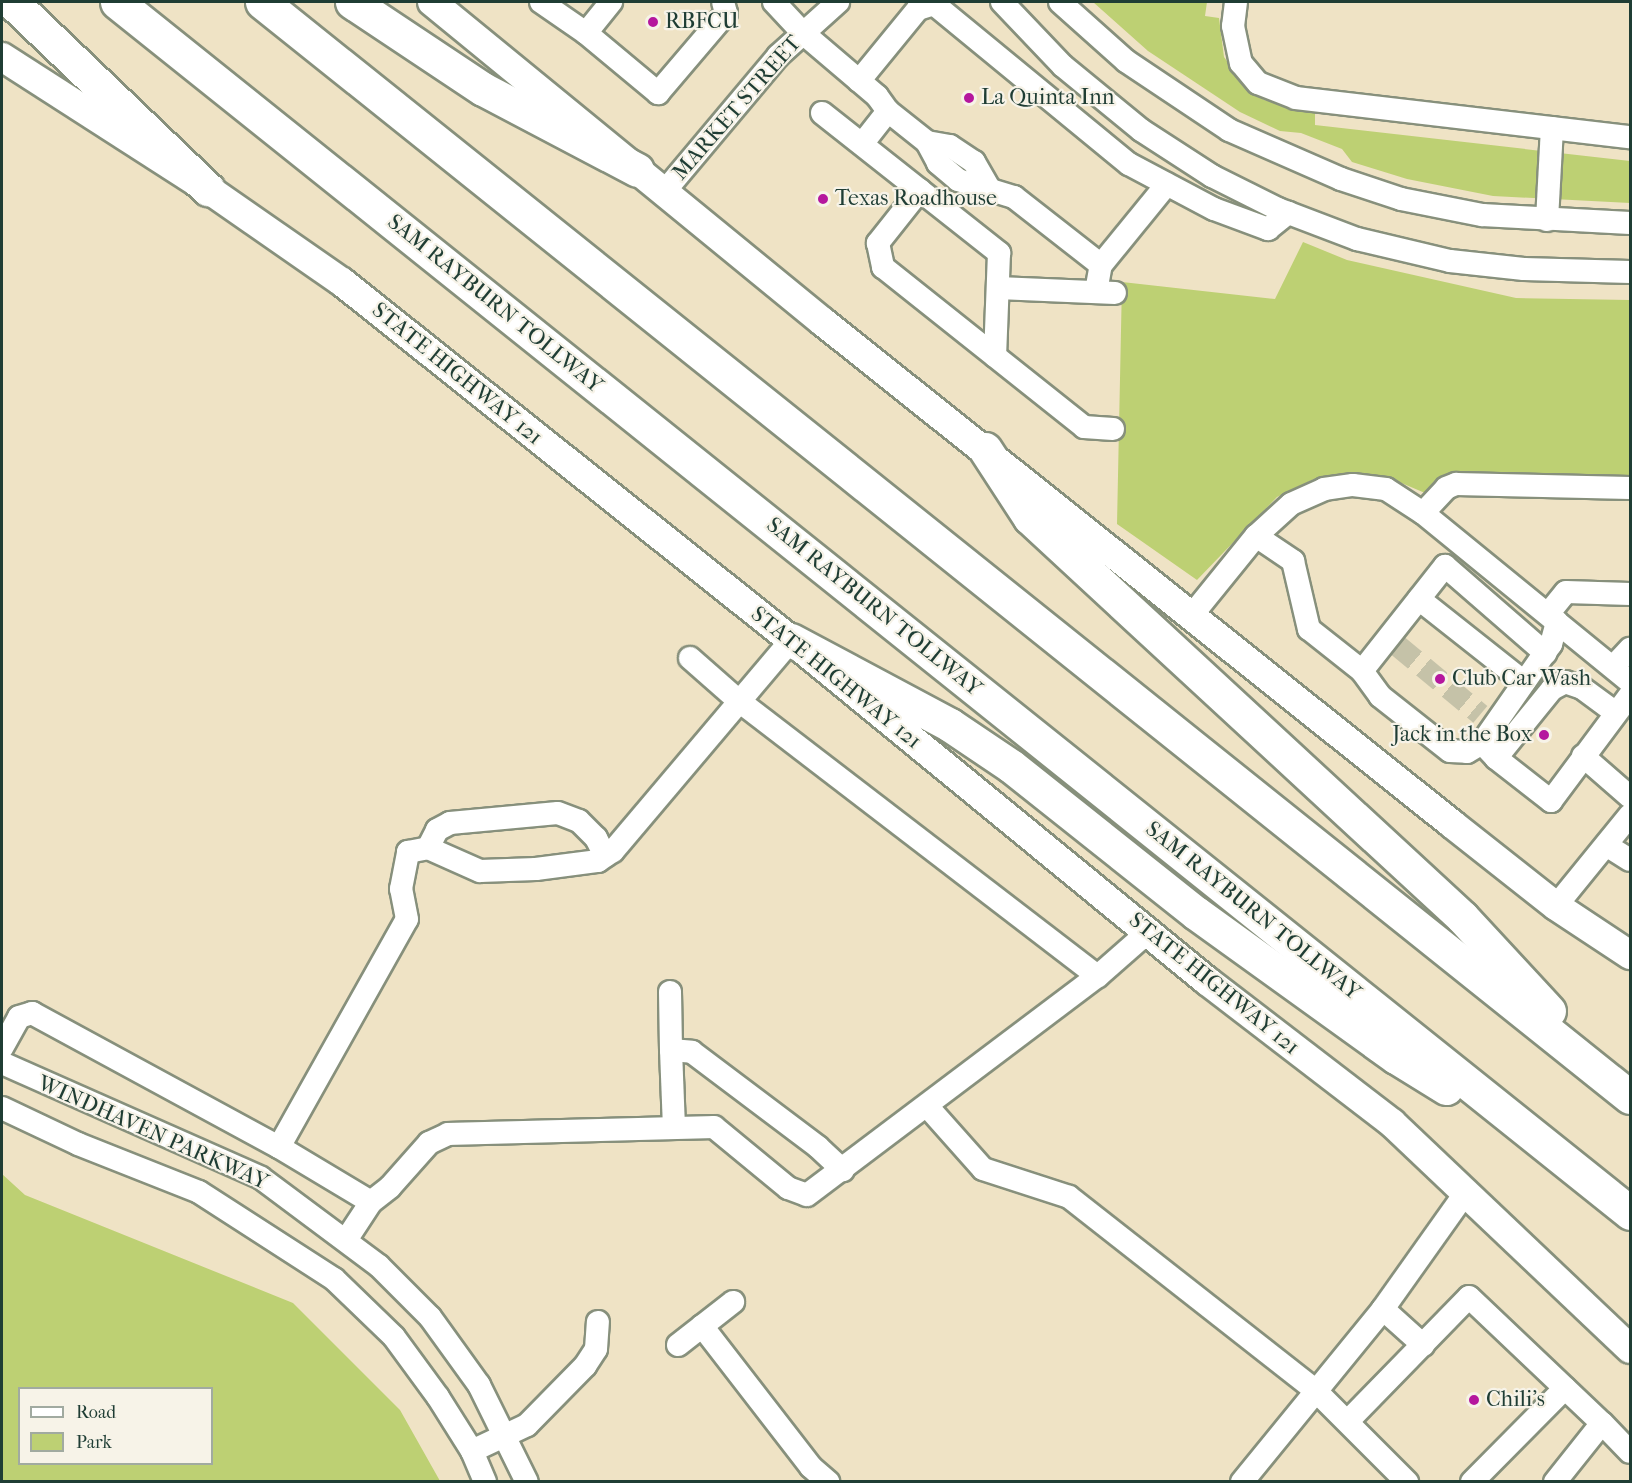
<!DOCTYPE html>
<style>
body{margin:0}
#map{position:relative;width:1632px;height:1483px;overflow:hidden;background:#efe3c5;font-family:"IM FELL French Canon",serif}
div>[style]{position:absolute}
.green>*{inset:0;background:#bdd073}
.minor-tunnel>*{height:22px;margin-top:-11px;transform-origin:0;background:repeating-linear-gradient(90deg,#c5c2a8 0 22px,transparent 0 33px)}
.roads{filter:drop-shadow(2px 0 #87907c) drop-shadow(-2px 0 #87907c) drop-shadow(0 2px #87907c) drop-shadow(0 -2px #87907c)}
.minor>*{height:22px;margin:-11px;padding:0 11px;transform-origin:11px;border-radius:11px;background:#fff}
.major>*{height:28px;margin:-14px;padding:0 14px;transform-origin:14px;border-radius:14px;background:#fff}
.highway>*{height:33px;margin:-16.5px;padding:0 16.5px;transform-origin:16.5px;border-radius:16.5px;background:#fff}
.dots>*{width:16px;height:16px;translate:-50% -50%;box-sizing:border-box;border:3px solid #f7f3e8;border-radius:50%}
span{translate:-50% -50%;white-space:nowrap;text-align:center;line-height:1.15;-webkit-text-stroke:4.5px #f7f3e8;paint-order:stroke}
.poi-label{font-size:22px;color:#1f3d34}
.left{translate:0 -50%;text-align:left}
.right{translate:-100% -50%;text-align:right}
.street-label{font-size:22px;color:#1f3d34}
.frame{position:absolute;inset:0;border:3px solid #1f3d34;pointer-events:none}
.legend{position:absolute;left:18px;top:1387px;width:195px;height:78px;box-sizing:border-box;background:#f7f3e8;border:2px solid #a1aaa0;margin:0;padding:8px 10px;list-style:none;font-size:18px;color:#1f3d34}
.legend li{display:flex;align-items:center;gap:12px;height:30px}
.legend b{width:30px;border:2px solid #a1aaa0}
</style>
<div id="map">
<div class="green">
<div style="clip-path:polygon(1093px 2px,1207px 2px,1205px 16px,1219px 18px,1224px 57px,1246px 87px,1264px 100px,1315px 110px,1315px 125px,1630px 161px,1630px 203px,1493px 196px,1407px 179px,1352px 162px,1342px 149px,1301px 133px,1280px 131px,1240px 112px,1148px 51px)"></div>
<div style="clip-path:polygon(1303px 242px,1347px 260px,1516px 298px,1630px 300px,1630px 477px,1454px 471px,1425px 493px,1392px 479px,1346px 474px,1314px 479px,1277px 497px,1197px 580px,1117px 524px,1122px 282px,1275px 299px)"></div>
<div style="clip-path:polygon(evenodd,2px 1174px,25px 1195px,293px 1303px,400px 1410px,440px 1481px,2px 1481px,2px 1174px,20px 1388px,212px 1388px,212px 1464px,20px 1464px,20px 1388px)"></div>
</div>
<div class="minor-tunnel">
<div style="left:1398px;top:646px;width:107px;rotate:39.7deg"></div>
</div>
<div class="roads">
<div class="minor">
<div style="left:541px;top:2px;width:55px;rotate:34.6deg"></div>
<div style="left:586px;top:33px;width:40px;rotate:-51deg"></div>
<div style="left:774px;top:2px;width:42px;rotate:46.9deg"></div>
<div style="left:803px;top:33px;width:97px;rotate:40.4deg"></div>
<div style="left:877px;top:96px;width:19px;rotate:54deg"></div>
<div style="left:888px;top:111px;width:42px;rotate:128.2deg"></div>
<div style="left:1002px;top:2px;width:88px;rotate:46.4deg"></div>
<div style="left:1063px;top:66px;width:101px;rotate:39.4deg"></div>
<div style="left:1141px;top:130px;width:85px;rotate:32.9deg"></div>
<div style="left:1212px;top:176px;width:74px;rotate:26.6deg"></div>
<div style="left:1278px;top:209px;width:85px;rotate:20.8deg"></div>
<div style="left:1357px;top:239px;width:96px;rotate:13.3deg"></div>
<div style="left:1450px;top:261px;width:74px;rotate:6.2deg"></div>
<div style="left:1524px;top:269px;width:106px;rotate:1.6deg"></div>
<div style="left:1060px;top:2px;width:89px;rotate:41.8deg"></div>
<div style="left:1126px;top:61px;width:124px;rotate:33.8deg"></div>
<div style="left:1229px;top:130px;width:122px;rotate:23.6deg"></div>
<div style="left:1341px;top:179px;width:63px;rotate:18.4deg"></div>
<div style="left:1401px;top:199px;width:83px;rotate:11.2deg"></div>
<div style="left:1482px;top:215px;width:148px;rotate:3.1deg"></div>
<div style="left:1236px;top:2px;width:24px;rotate:97deg"></div>
<div style="left:1233px;top:26px;width:38px;rotate:78deg"></div>
<div style="left:1241px;top:63px;width:26px;rotate:50deg"></div>
<div style="left:1258px;top:83px;width:41px;rotate:21.5deg"></div>
<div style="left:1296px;top:98px;width:336px;rotate:6.7deg"></div>
<div style="left:586px;top:33px;width:94px;rotate:39.8deg"></div>
<div style="left:658px;top:93px;width:105px;rotate:-49.6deg"></div>
<div style="left:726px;top:13px;width:11px;rotate:-105deg"></div>
<div style="left:859px;top:81px;width:93px;rotate:-50.7deg"></div>
<div style="left:918px;top:9px;width:17px;rotate:-17deg"></div>
<div style="left:934px;top:4px;width:252px;rotate:39.4deg"></div>
<div style="left:1129px;top:164px;width:96px;rotate:27.9deg"></div>
<div style="left:1214px;top:209px;width:58px;rotate:20.3deg"></div>
<div style="left:1268px;top:229px;width:26px;rotate:-39deg"></div>
<div style="left:888px;top:111px;width:50px;rotate:38.5deg"></div>
<div style="left:927px;top:142px;width:24px;rotate:62deg"></div>
<div style="left:938px;top:163px;width:26px;rotate:40deg"></div>
<div style="left:958px;top:180px;width:59px;rotate:16.9deg"></div>
<div style="left:1014px;top:197px;width:110px;rotate:38deg"></div>
<div style="left:822px;top:113px;width:226px;rotate:38.3deg"></div>
<div style="left:999px;top:253px;width:103px;rotate:92.2deg"></div>
<div style="left:927px;top:142px;width:23px;rotate:10deg"></div>
<div style="left:950px;top:146px;width:29px;rotate:34deg"></div>
<div style="left:974px;top:162px;width:32px;rotate:60deg"></div>
<div style="left:920px;top:190px;width:68px;rotate:128.4deg"></div>
<div style="left:878px;top:243px;width:25px;rotate:78deg"></div>
<div style="left:883px;top:267px;width:257px;rotate:38.5deg"></div>
<div style="left:1084px;top:427px;width:29px;rotate:4deg"></div>
<div style="left:664px;top:192px;width:177px;rotate:-50deg"></div>
<div style="left:778px;top:56px;width:81px;rotate:-42deg"></div>
<div style="left:1547px;top:220px;width:92px;rotate:-86.9deg"></div>
<div style="left:998px;top:288px;width:117px;rotate:2.4deg"></div>
<div style="left:1096px;top:292px;width:27px;rotate:-80deg"></div>
<div style="left:1101px;top:265px;width:104px;rotate:-50.8deg"></div>
<div style="left:1423px;top:513px;width:34px;rotate:-47deg"></div>
<div style="left:1446px;top:488px;width:11px;rotate:-22deg"></div>
<div style="left:1456px;top:484px;width:174px;rotate:1.3deg"></div>
<div style="left:1256px;top:536px;width:45px;rotate:34deg"></div>
<div style="left:1293px;top:561px;width:70px;rotate:76.8deg"></div>
<div style="left:1309px;top:629px;width:68px;rotate:38.4deg"></div>
<div style="left:1362px;top:671px;width:31px;rotate:54deg"></div>
<div style="left:1380px;top:696px;width:89px;rotate:38.2deg"></div>
<div style="left:1450px;top:751px;width:17px;rotate:3deg"></div>
<div style="left:1467px;top:752px;width:17px;rotate:-31deg"></div>
<div style="left:1419px;top:599px;width:134px;rotate:38.3deg"></div>
<div style="left:1548px;top:614px;width:28px;rotate:-51deg"></div>
<div style="left:1566px;top:592px;width:64px;rotate:1.8deg"></div>
<div style="left:1192px;top:615px;width:102px;rotate:-51deg"></div>
<div style="left:1256px;top:536px;width:47px;rotate:-42.4deg"></div>
<div style="left:1291px;top:504px;width:36px;rotate:-24deg"></div>
<div style="left:1324px;top:489px;width:29px;rotate:-8deg"></div>
<div style="left:1353px;top:485px;width:33px;rotate:7deg"></div>
<div style="left:1386px;top:489px;width:44px;rotate:33deg"></div>
<div style="left:1423px;top:513px;width:267px;rotate:39.2deg"></div>
<div style="left:1557px;top:622px;width:23px;rotate:105deg"></div>
<div style="left:1551px;top:644px;width:121px;rotate:124.9deg"></div>
<div style="left:1482px;top:743px;width:21px;rotate:47deg"></div>
<div style="left:1496px;top:758px;width:70px;rotate:38deg"></div>
<div style="left:1551px;top:801px;width:132px;rotate:-53.3deg"></div>
<div style="left:690px;top:658px;width:65px;rotate:41.3deg"></div>
<div style="left:739px;top:701px;width:452px;rotate:37.5deg"></div>
<div style="left:1613px;top:667px;width:25px;rotate:-47deg"></div>
<div style="left:1362px;top:671px;width:134px;rotate:-51.7deg"></div>
<div style="left:1445px;top:566px;width:133px;rotate:41deg"></div>
<div style="left:1583px;top:756px;width:62px;rotate:41.1deg"></div>
<div style="left:1496px;top:758px;width:89px;rotate:-50.9deg"></div>
<div style="left:1552px;top:689px;width:15px;rotate:-28deg"></div>
<div style="left:1565px;top:682px;width:18px;rotate:19deg"></div>
<div style="left:1582px;top:688px;width:42px;rotate:36.3deg"></div>
<div style="left:1606px;top:845px;width:28px;rotate:32deg"></div>
<div style="left:428px;top:848px;width:20px;rotate:-63deg"></div>
<div style="left:437px;top:830px;width:15px;rotate:-28deg"></div>
<div style="left:450px;top:823px;width:108px;rotate:-5.3deg"></div>
<div style="left:558px;top:813px;width:22px;rotate:21deg"></div>
<div style="left:579px;top:821px;width:24px;rotate:45deg"></div>
<div style="left:596px;top:838px;width:20px;rotate:63deg"></div>
<div style="left:1556px;top:906px;width:117px;rotate:-50.9deg"></div>
<div style="left:670px;top:992px;width:58px;rotate:89deg"></div>
<div style="left:671px;top:1050px;width:21px;rotate:5deg"></div>
<div style="left:692px;top:1052px;width:158px;rotate:37deg"></div>
<div style="left:818px;top:1147px;width:34px;rotate:43deg"></div>
<div style="left:2px;top:1048px;width:35px;rotate:-61deg"></div>
<div style="left:19px;top:1017px;width:14px;rotate:-17deg"></div>
<div style="left:32px;top:1013px;width:281px;rotate:28.5deg"></div>
<div style="left:279px;top:1147px;width:261px;rotate:-60.7deg"></div>
<div style="left:407px;top:919px;width:31px;rotate:-101deg"></div>
<div style="left:401px;top:889px;width:38px;rotate:-79deg"></div>
<div style="left:408px;top:852px;width:20px;rotate:-11deg"></div>
<div style="left:428px;top:848px;width:57px;rotate:23.9deg"></div>
<div style="left:480px;top:871px;width:56px;rotate:-2deg"></div>
<div style="left:536px;top:869px;width:63px;rotate:-7.4deg"></div>
<div style="left:598px;top:861px;width:18px;rotate:-34deg"></div>
<div style="left:613px;top:851px;width:276px;rotate:-49.8deg"></div>
<div style="left:671px;top:1050px;width:78px;rotate:87.8deg"></div>
<div style="left:2px;top:1063px;width:283px;rotate:23.9deg"></div>
<div style="left:261px;top:1178px;width:147px;rotate:36.7deg"></div>
<div style="left:379px;top:1266px;width:72px;rotate:45deg"></div>
<div style="left:430px;top:1317px;width:84px;rotate:54.2deg"></div>
<div style="left:479px;top:1385px;width:108px;rotate:63.7deg"></div>
<div style="left:927px;top:1106px;width:84px;rotate:48.4deg"></div>
<div style="left:983px;top:1169px;width:90px;rotate:18deg"></div>
<div style="left:1069px;top:1197px;width:314px;rotate:38.1deg"></div>
<div style="left:1316px;top:1391px;width:129px;rotate:45deg"></div>
<div style="left:2px;top:1108px;width:84px;rotate:25.3deg"></div>
<div style="left:78px;top:1144px;width:130px;rotate:21.6deg"></div>
<div style="left:199px;top:1192px;width:161px;rotate:32.8deg"></div>
<div style="left:334px;top:1279px;width:83px;rotate:44deg"></div>
<div style="left:394px;top:1337px;width:74px;rotate:53.7deg"></div>
<div style="left:438px;top:1397px;width:64px;rotate:57.8deg"></div>
<div style="left:472px;top:1451px;width:34px;rotate:67deg"></div>
<div style="left:279px;top:1147px;width:107px;rotate:30.9deg"></div>
<div style="left:371px;top:1202px;width:45px;rotate:123.3deg"></div>
<div style="left:371px;top:1202px;width:24px;rotate:-38deg"></div>
<div style="left:390px;top:1187px;width:59px;rotate:-48.4deg"></div>
<div style="left:429px;top:1143px;width:21px;rotate:-25deg"></div>
<div style="left:448px;top:1134px;width:266px;rotate:-1.5deg"></div>
<div style="left:714px;top:1127px;width:96px;rotate:39.5deg"></div>
<div style="left:788px;top:1188px;width:20px;rotate:20deg"></div>
<div style="left:807px;top:1195px;width:364px;rotate:-37deg"></div>
<div style="left:1098px;top:976px;width:67px;rotate:-41.3deg"></div>
<div style="left:1383px;top:1309px;width:54px;rotate:42deg"></div>
<div style="left:702px;top:1326px;width:178px;rotate:52.3deg"></div>
<div style="left:811px;top:1467px;width:23px;rotate:41deg"></div>
<div style="left:678px;top:1345px;width:70px;rotate:-38deg"></div>
<div style="left:1348px;top:1421px;width:173px;rotate:-45.7deg"></div>
<div style="left:1469px;top:1297px;width:183px;rotate:43.5deg"></div>
<div style="left:472px;top:1451px;width:61px;rotate:-25.3deg"></div>
<div style="left:527px;top:1425px;width:83px;rotate:-45.5deg"></div>
<div style="left:585px;top:1366px;width:20px;rotate:-57deg"></div>
<div style="left:596px;top:1349px;width:27px;rotate:-86deg"></div>
<div style="left:1242px;top:1482px;width:223px;rotate:-50.8deg"></div>
<div style="left:1383px;top:1309px;width:143px;rotate:-54.6deg"></div>
<div style="left:1472px;top:1482px;width:132px;rotate:-45.3deg"></div>
<div style="left:1555px;top:1482px;width:75px;rotate:-51.5deg"></div>
<div style="left:1602px;top:1423px;width:40px;rotate:46deg"></div>
</div>
<div class="major">
<div style="left:432px;top:2px;width:505px;rotate:39.3deg"></div>
<div style="left:823px;top:322px;width:805px;rotate:38.59deg"></div>
<div style="left:1452px;top:824px;width:132px;rotate:38.3deg"></div>
<div style="left:1556px;top:906px;width:89px;rotate:33.5deg"></div>
<div style="left:2px;top:57px;width:245px;rotate:32.7deg"></div>
<div style="left:208px;top:189px;width:163px;rotate:34.8deg"></div>
<div style="left:342px;top:282px;width:574px;rotate:38.57deg"></div>
<div style="left:791px;top:640px;width:538px;rotate:39.34deg"></div>
<div style="left:1207px;top:981px;width:233px;rotate:37.5deg"></div>
<div style="left:1392px;top:1123px;width:328px;rotate:43.5deg"></div>
</div>
<div class="highway">
<div style="left:12px;top:2px;width:271px;rotate:43.7deg"></div>
<div style="left:117px;top:2px;width:1938px;rotate:38.67deg"></div>
<div style="left:262px;top:2px;width:1752px;rotate:38.68deg"></div>
<div style="left:352px;top:2px;width:157px;rotate:33.6deg"></div>
<div style="left:483px;top:89px;width:174px;rotate:27.7deg"></div>
<div style="left:985px;top:449px;width:82px;rotate:56.9deg"></div>
<div style="left:1030px;top:518px;width:588px;rotate:42.73deg"></div>
<div style="left:1462px;top:917px;width:128px;rotate:47.2deg"></div>
<div style="left:791px;top:640px;width:180px;rotate:28.1deg"></div>
<div style="left:950px;top:725px;width:73px;rotate:33.9deg"></div>
<div style="left:1011px;top:766px;width:236px;rotate:38.5deg"></div>
<div style="left:1196px;top:913px;width:246px;rotate:35.8deg"></div>
<div style="left:1396px;top:1057px;width:59px;rotate:31.8deg"></div>
</div>
</div>
<div class="dots">
<div style="left:653px;top:22px;background:#b5179e"></div>
<div style="left:969px;top:98px;background:#b5179e"></div>
<div style="left:823px;top:199px;background:#b5179e"></div>
<div style="left:1440px;top:679px;background:#b5179e"></div>
<div style="left:1544px;top:735px;background:#b5179e"></div>
<div style="left:1474px;top:1400px;background:#b5179e"></div>
</div>
<div class="poi-label">
<span class="left" style="left:665px;top:22px">RBFCU</span>
<span class="left" style="left:981px;top:98px">La Quinta Inn</span>
<span class="left" style="left:835px;top:199px">Texas Roadhouse</span>
<span class="left" style="left:1452px;top:679px">Club Car Wash</span>
<span class="right" style="left:1532px;top:735px">Jack in the Box</span>
<span class="left" style="left:1486px;top:1400px">Chili's</span>
</div>
<div class="street-label">
<span style="left:737px;top:108px;rotate:-49deg">MARKET STREET</span>
<span style="left:495px;top:304px;rotate:39deg">SAM RAYBURN TOLLWAY</span>
<span style="left:457px;top:374px;rotate:39deg">STATE HIGHWAY 121</span>
<span style="left:874px;top:607px;rotate:39deg">SAM RAYBURN TOLLWAY</span>
<span style="left:836px;top:678px;rotate:39deg">STATE HIGHWAY 121</span>
<span style="left:1253px;top:911px;rotate:39deg">SAM RAYBURN TOLLWAY</span>
<span style="left:1214px;top:984px;rotate:39deg">STATE HIGHWAY 121</span>
<span style="left:153px;top:1133px;rotate:24deg">WINDHAVEN PARKWAY</span>
</div>
<div class="frame"></div>
<ul class="legend">
<li><b style="height:8px;background:#fff"></b>Road</li>
<li><b style="height:16px;background:#bdd073"></b>Park</li>
</ul>
</div>
